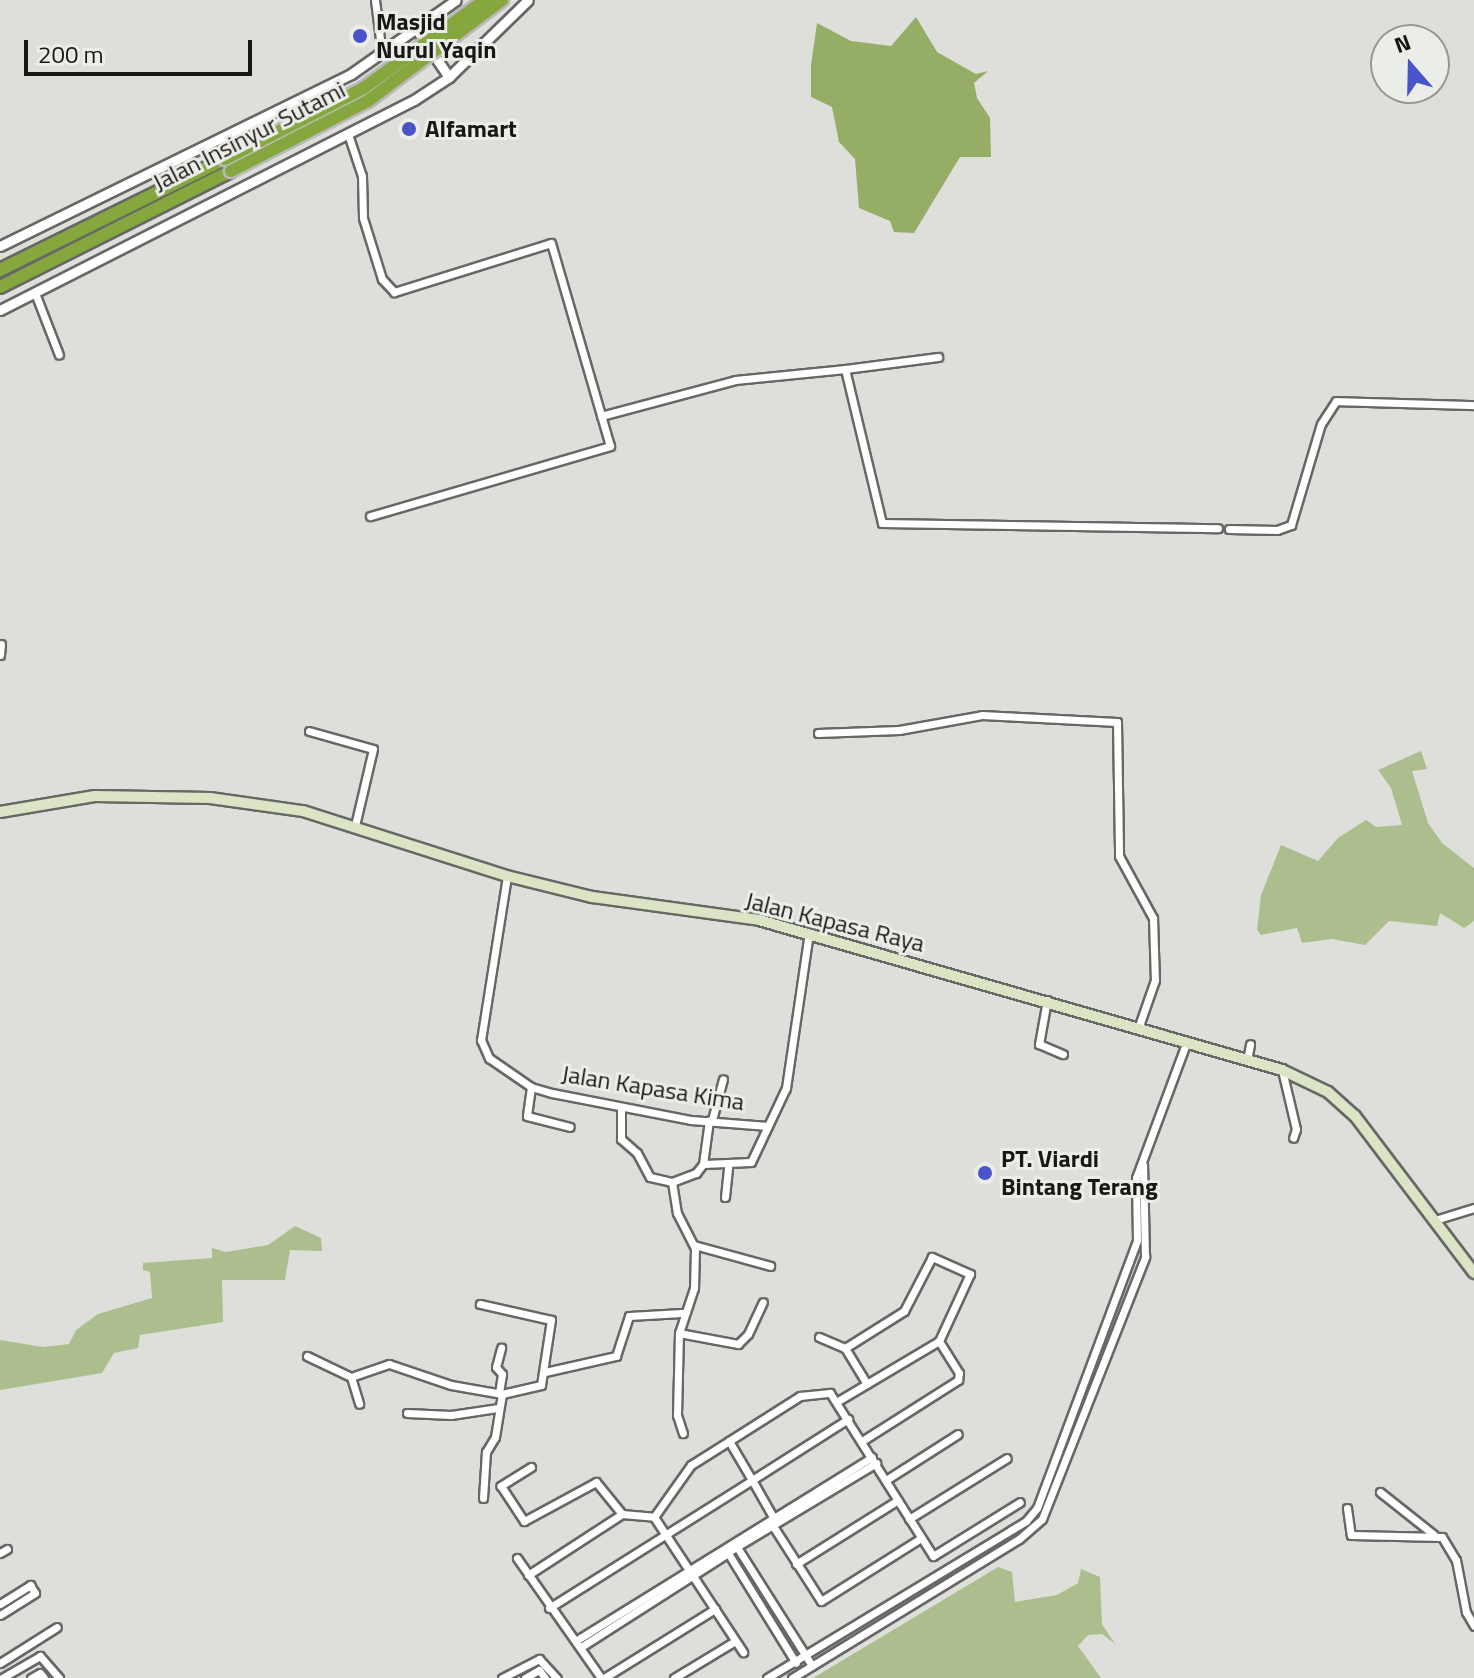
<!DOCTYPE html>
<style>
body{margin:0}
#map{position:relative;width:1474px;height:1678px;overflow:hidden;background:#dedfdb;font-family:"Titillium Web",sans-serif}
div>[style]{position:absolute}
.green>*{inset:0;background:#acbe8d}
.water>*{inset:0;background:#95ad65}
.roads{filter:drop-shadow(2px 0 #676865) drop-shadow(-2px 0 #676865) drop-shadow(0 2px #676865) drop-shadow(0 -2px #676865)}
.minor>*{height:7px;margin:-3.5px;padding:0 3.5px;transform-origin:3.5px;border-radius:3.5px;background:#fff}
.tertiary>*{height:9px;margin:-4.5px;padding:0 4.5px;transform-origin:4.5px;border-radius:4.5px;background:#fff}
.secondary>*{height:10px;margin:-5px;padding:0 5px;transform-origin:5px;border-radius:5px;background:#dbe4c5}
.motorway>*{height:12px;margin:-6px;padding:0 6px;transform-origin:6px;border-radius:6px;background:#86a63e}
.bridges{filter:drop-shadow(2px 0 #b9bab9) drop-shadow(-2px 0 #b9bab9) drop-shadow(0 2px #b9bab9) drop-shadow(0 -2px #b9bab9)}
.motorway-bridge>*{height:12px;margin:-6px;padding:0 6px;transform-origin:6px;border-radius:6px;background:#86a63e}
.dots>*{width:22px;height:22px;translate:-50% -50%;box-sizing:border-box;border:4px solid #ebede8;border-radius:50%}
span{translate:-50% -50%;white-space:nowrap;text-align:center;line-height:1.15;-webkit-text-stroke:6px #ebede8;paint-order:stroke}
.poi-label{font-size:24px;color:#171816;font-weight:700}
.left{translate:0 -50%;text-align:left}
.street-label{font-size:24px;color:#171816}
.north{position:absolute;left:1370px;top:24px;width:80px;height:80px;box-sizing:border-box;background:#ebede8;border:2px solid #969894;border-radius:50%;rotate:340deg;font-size:22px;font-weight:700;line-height:32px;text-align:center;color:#171816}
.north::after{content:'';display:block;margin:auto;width:28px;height:36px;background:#4a54c9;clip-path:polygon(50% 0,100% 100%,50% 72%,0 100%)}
.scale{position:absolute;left:24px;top:40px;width:228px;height:36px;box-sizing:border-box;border:4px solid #171816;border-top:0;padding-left:10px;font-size:24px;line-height:28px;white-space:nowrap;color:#171816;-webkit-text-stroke:6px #ebede8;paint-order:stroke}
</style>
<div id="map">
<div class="green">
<div style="clip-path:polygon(1421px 751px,1427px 769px,1412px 771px,1428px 823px,1442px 843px,1474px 868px,1474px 921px,1464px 928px,1440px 913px,1437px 926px,1389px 921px,1365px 945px,1332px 939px,1302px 943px,1297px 928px,1261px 935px,1257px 930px,1261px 895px,1281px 845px,1318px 861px,1338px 838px,1366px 820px,1376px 827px,1402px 825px,1391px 788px,1378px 770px)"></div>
<div style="clip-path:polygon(295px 1226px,321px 1238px,322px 1251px,290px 1250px,285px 1280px,222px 1280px,223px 1322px,140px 1335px,138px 1348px,114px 1353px,102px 1373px,0 1390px,0 1340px,43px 1347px,69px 1344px,76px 1330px,98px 1314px,152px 1298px,150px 1272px,143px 1270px,143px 1263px,212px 1258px,212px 1248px,226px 1252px,268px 1245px)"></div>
<div style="clip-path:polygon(998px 1567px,1012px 1572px,1015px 1602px,1057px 1595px,1078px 1583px,1081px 1569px,1100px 1577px,1102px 1624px,1115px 1644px,1102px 1634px,1088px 1635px,1078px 1646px,1101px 1678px,813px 1678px)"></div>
</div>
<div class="water">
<div style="clip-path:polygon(916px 17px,937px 52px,976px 74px,988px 71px,974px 83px,977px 98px,990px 118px,991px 157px,960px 157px,914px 233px,894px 232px,890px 221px,859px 208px,855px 159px,839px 142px,832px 107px,811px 97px,811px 65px,817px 23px,851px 41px,891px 46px)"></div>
</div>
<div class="roads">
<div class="minor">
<div style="left:375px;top:0;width:55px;rotate:82.7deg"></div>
<div style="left:348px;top:134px;width:44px;rotate:71.6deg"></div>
<div style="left:362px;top:176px;width:42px;rotate:88.6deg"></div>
<div style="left:363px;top:218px;width:64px;rotate:72.7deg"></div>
<div style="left:382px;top:279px;width:18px;rotate:47deg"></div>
<div style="left:394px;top:292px;width:164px;rotate:-17.3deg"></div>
<div style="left:551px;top:243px;width:211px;rotate:73.8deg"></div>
<div style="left:610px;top:446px;width:250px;rotate:163.7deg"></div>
<div style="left:35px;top:293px;width:66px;rotate:68.8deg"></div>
<div style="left:845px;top:369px;width:94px;rotate:-7.4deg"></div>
<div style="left:601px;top:416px;width:139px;rotate:-15deg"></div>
<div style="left:735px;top:380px;width:111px;rotate:-5.7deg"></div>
<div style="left:845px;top:369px;width:158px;rotate:76.5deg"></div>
<div style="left:882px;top:523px;width:336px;rotate:0.9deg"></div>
<div style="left:1229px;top:529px;width:48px;rotate:1.2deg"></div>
<div style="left:1277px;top:530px;width:15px;rotate:-20deg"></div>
<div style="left:1291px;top:525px;width:105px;rotate:-73.5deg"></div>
<div style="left:1321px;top:424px;width:27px;rotate:-57deg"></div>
<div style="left:1336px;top:401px;width:138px;rotate:1.7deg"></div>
<div style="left:0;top:655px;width:11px;rotate:-85deg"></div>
<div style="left:309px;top:731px;width:66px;rotate:15.7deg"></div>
<div style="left:373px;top:749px;width:79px;rotate:103.2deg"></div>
<div style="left:818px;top:733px;width:81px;rotate:-2.1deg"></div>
<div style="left:899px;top:730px;width:84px;rotate:-10.2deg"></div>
<div style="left:982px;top:715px;width:135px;rotate:3deg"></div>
<div style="left:1117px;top:722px;width:134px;rotate:89.1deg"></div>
<div style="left:1119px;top:856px;width:71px;rotate:61.3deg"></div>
<div style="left:1153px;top:918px;width:62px;rotate:88.2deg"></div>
<div style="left:1155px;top:980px;width:49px;rotate:109.2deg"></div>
<div style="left:507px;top:876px;width:166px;rotate:99deg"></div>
<div style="left:481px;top:1040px;width:20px;rotate:66deg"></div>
<div style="left:489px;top:1058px;width:51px;rotate:34.6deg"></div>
<div style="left:531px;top:1087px;width:22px;rotate:16deg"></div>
<div style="left:552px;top:1093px;width:142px;rotate:11deg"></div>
<div style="left:691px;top:1120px;width:77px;rotate:4.5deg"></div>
<div style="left:1047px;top:1000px;width:45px;rotate:100.3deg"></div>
<div style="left:1039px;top:1044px;width:26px;rotate:23deg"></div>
<div style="left:1247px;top:1060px;width:16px;rotate:-79deg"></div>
<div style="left:1282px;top:1070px;width:61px;rotate:76.7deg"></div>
<div style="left:1296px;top:1129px;width:9px;rotate:108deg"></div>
<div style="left:531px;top:1087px;width:29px;rotate:98deg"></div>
<div style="left:527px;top:1116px;width:44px;rotate:14.3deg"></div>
<div style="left:621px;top:1108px;width:31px;rotate:90deg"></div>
<div style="left:621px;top:1139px;width:21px;rotate:41deg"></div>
<div style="left:637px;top:1153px;width:27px;rotate:62deg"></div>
<div style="left:650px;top:1177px;width:23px;rotate:13deg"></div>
<div style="left:672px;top:1182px;width:26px;rotate:-21deg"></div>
<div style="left:696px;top:1173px;width:11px;rotate:-52deg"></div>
<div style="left:703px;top:1164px;width:48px;rotate:-2.4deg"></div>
<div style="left:751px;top:1162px;width:82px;rotate:-64.7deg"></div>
<div style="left:786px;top:1088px;width:157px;rotate:-81.6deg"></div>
<div style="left:712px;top:1120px;width:42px;rotate:-75deg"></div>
<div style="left:703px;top:1164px;width:44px;rotate:-82.2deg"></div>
<div style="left:672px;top:1182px;width:31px;rotate:81deg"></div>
<div style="left:677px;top:1213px;width:39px;rotate:63deg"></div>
<div style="left:695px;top:1248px;width:40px;rotate:91.4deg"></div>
<div style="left:694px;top:1288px;width:47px;rotate:108.4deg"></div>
<div style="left:679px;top:1333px;width:82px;rotate:91.4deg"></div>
<div style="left:677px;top:1415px;width:19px;rotate:72deg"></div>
<div style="left:725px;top:1197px;width:30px;rotate:-84deg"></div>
<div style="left:1435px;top:1220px;width:41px;rotate:-17.1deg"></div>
<div style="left:694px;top:1245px;width:79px;rotate:15.4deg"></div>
<div style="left:679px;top:1333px;width:60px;rotate:10.6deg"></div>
<div style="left:738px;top:1344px;width:14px;rotate:-45deg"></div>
<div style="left:748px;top:1334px;width:35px;rotate:-65deg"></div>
<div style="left:819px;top:1337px;width:28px;rotate:23deg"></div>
<div style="left:845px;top:1348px;width:42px;rotate:58.6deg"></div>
<div style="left:307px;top:1356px;width:49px;rotate:25.5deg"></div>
<div style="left:545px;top:1372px;width:73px;rotate:-12.7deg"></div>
<div style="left:616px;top:1356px;width:42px;rotate:-72deg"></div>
<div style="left:629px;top:1316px;width:53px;rotate:-3.2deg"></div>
<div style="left:351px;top:1377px;width:40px;rotate:-18.9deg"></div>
<div style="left:389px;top:1364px;width:65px;rotate:18.7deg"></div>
<div style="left:451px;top:1385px;width:52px;rotate:10deg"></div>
<div style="left:502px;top:1394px;width:40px;rotate:-13deg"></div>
<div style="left:541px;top:1385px;width:66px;rotate:-81.3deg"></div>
<div style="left:551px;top:1320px;width:73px;rotate:-167.3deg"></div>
<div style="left:351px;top:1377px;width:28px;rotate:73deg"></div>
<div style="left:499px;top:1393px;width:19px;rotate:-81deg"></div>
<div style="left:502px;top:1374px;width:9px;rotate:-131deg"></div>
<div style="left:496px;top:1367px;width:20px;rotate:-75deg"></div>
<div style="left:838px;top:1401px;width:117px;rotate:-30.7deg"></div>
<div style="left:939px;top:1341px;width:74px;rotate:-65.2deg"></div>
<div style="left:970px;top:1274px;width:42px;rotate:-155.9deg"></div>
<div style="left:932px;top:1257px;width:61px;rotate:117.4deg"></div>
<div style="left:904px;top:1311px;width:70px;rotate:147.9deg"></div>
<div style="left:407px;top:1413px;width:44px;rotate:2.6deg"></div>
<div style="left:451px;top:1415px;width:48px;rotate:-8.5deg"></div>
<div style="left:729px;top:1441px;width:84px;rotate:-32.4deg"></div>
<div style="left:800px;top:1396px;width:30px;rotate:-6deg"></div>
<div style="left:830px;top:1393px;width:193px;rotate:57.7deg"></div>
<div style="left:933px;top:1556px;width:102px;rotate:-31.8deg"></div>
<div style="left:862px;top:1441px;width:114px;rotate:-32.4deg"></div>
<div style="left:958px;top:1380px;width:7px;rotate:-82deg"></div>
<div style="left:959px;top:1373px;width:38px;rotate:-122deg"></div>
<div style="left:531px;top:1467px;width:36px;rotate:148deg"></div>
<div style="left:501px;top:1486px;width:42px;rotate:56.7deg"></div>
<div style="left:524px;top:1521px;width:82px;rotate:-28.4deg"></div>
<div style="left:596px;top:1482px;width:41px;rotate:50.9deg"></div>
<div style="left:886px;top:1480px;width:85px;rotate:-32.6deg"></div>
<div style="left:1380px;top:1492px;width:68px;rotate:38.4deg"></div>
<div style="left:483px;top:1498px;width:46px;rotate:-86.3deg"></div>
<div style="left:486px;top:1452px;width:17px;rotate:-59deg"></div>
<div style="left:495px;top:1437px;width:44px;rotate:-80.8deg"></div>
<div style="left:1347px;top:1508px;width:27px;rotate:82deg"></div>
<div style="left:1351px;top:1535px;width:91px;rotate:1.3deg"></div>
<div style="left:1442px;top:1537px;width:27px;rotate:59deg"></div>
<div style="left:1456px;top:1560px;width:53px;rotate:79.1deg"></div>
<div style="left:1466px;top:1612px;width:16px;rotate:60deg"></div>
<div style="left:654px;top:1517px;width:64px;rotate:-54.6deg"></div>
<div style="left:691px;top:1465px;width:45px;rotate:-32.3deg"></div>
<div style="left:729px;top:1441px;width:45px;rotate:59.5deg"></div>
<div style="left:752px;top:1480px;width:114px;rotate:-32.4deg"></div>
<div style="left:909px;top:1519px;width:115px;rotate:-31.9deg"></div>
<div style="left:773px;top:1526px;width:89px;rotate:57.4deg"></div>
<div style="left:821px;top:1601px;width:118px;rotate:-32.2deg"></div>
<div style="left:735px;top:1544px;width:144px;rotate:57.7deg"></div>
<div style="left:728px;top:1552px;width:173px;rotate:-31deg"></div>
<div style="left:0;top:1553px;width:8px;rotate:-30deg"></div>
<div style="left:517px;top:1558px;width:146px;rotate:55deg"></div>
<div style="left:796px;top:1564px;width:120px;rotate:-32.1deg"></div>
<div style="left:528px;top:1575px;width:112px;rotate:-33deg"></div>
<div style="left:622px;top:1514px;width:32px;rotate:5deg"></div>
<div style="left:654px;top:1517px;width:162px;rotate:56.6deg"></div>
<div style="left:0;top:1604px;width:36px;rotate:-32deg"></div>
<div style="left:30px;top:1585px;width:9px;rotate:58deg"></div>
<div style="left:35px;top:1593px;width:41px;rotate:147.8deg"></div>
<div style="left:549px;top:1608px;width:240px;rotate:-32.2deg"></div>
<div style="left:752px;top:1480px;width:43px;rotate:60.4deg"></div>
<div style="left:577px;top:1640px;width:347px;rotate:-31.8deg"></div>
<div style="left:581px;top:1647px;width:174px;rotate:-32.6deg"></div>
<div style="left:728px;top:1553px;width:129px;rotate:58.3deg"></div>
<div style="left:0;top:1663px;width:67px;rotate:-32.3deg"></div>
<div style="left:2px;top:1678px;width:44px;rotate:-30.1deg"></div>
<div style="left:40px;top:1656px;width:29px;rotate:49deg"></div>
<div style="left:31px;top:1678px;width:10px;rotate:-29deg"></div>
<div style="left:40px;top:1673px;width:6px;rotate:51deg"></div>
<div style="left:502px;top:1678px;width:42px;rotate:-27.2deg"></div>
<div style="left:539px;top:1659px;width:26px;rotate:47deg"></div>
<div style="left:525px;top:1678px;width:16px;rotate:-30deg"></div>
<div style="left:539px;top:1670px;width:10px;rotate:53deg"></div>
<div style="left:604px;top:1678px;width:131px;rotate:-31.9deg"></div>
<div style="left:674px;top:1678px;width:71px;rotate:-31.2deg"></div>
<div style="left:767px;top:1678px;width:303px;rotate:-31.2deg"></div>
<div style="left:1026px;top:1521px;width:17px;rotate:-50deg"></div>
<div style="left:1037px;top:1508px;width:286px;rotate:-69.5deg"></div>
<div style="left:1137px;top:1240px;width:62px;rotate:-90.9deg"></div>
<div style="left:1136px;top:1178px;width:146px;rotate:-69.6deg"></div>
<div style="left:792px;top:1678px;width:266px;rotate:-31.5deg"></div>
<div style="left:1019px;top:1539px;width:30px;rotate:-41deg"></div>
<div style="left:1042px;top:1519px;width:282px;rotate:-68.5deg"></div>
<div style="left:1145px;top:1257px;width:92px;rotate:-91.2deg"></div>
</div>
<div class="tertiary">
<div style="left:417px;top:30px;width:57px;rotate:55.8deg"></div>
<div style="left:0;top:246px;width:391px;rotate:-26.1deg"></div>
<div style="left:351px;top:74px;width:128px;rotate:-35.2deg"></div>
<div style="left:0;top:310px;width:464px;rotate:-26.9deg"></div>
<div style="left:414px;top:100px;width:42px;rotate:-33.3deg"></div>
<div style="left:449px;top:77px;width:110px;rotate:-44.3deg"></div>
</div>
<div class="secondary">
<div style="left:0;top:812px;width:96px;rotate:-9.6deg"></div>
<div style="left:95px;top:796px;width:115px;rotate:1deg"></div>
<div style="left:210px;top:798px;width:94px;rotate:8deg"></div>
<div style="left:303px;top:811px;width:214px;rotate:17.7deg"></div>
<div style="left:507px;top:876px;width:88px;rotate:13.9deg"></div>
<div style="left:592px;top:897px;width:169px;rotate:7.8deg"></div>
<div style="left:759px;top:920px;width:544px;rotate:16deg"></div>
<div style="left:1282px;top:1070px;width:51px;rotate:25.6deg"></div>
<div style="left:1328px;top:1092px;width:36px;rotate:42deg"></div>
<div style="left:1355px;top:1116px;width:197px;rotate:52.8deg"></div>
</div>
<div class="motorway">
<div style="left:0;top:270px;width:251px;rotate:-26.3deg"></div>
<div style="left:0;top:287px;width:258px;rotate:-26.7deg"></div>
</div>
</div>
<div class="bridges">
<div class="motorway-bridge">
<div style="left:225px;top:159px;width:154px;rotate:-27.1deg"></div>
<div style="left:362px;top:89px;width:152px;rotate:-35.9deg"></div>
<div style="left:231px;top:171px;width:154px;rotate:-27.1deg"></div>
<div style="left:368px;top:101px;width:168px;rotate:-37deg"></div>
</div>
</div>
<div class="dots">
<div style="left:360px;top:36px;background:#4a54c9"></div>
<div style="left:409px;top:129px;background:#4a54c9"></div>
<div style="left:985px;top:1173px;background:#4a54c9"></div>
</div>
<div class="poi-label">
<span class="left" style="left:376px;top:36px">Masjid<br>Nurul Yaqin</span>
<span class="left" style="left:425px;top:129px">Alfamart</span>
<span class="left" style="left:1001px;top:1173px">PT. Viardi<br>Bintang Terang</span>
</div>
<div class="street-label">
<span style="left:249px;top:136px;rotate:-27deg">Jalan Insinyur Sutami</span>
<span style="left:835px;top:922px;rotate:14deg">Jalan Kapasa Raya</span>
<span style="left:653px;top:1088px;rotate:9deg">Jalan Kapasa Kima</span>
</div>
<div class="north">N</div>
<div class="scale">200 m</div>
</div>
